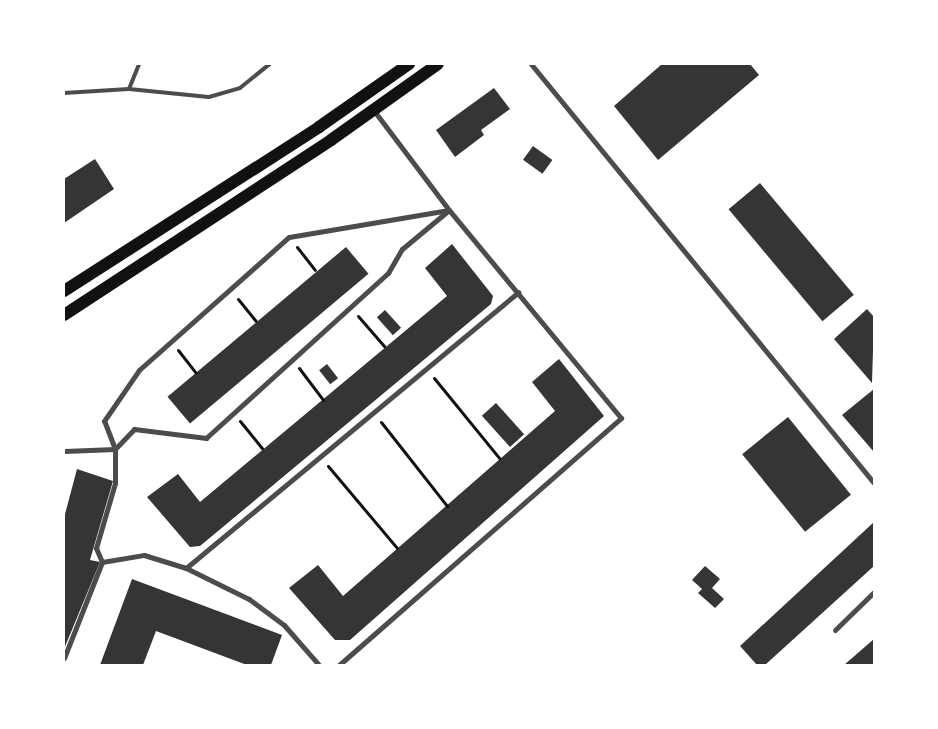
<!DOCTYPE html>
<style>
body{margin:0}
#map{position:relative;width:938px;height:729px;overflow:hidden;background:#fff;font-family:Signika,sans-serif}
div>[style]{position:absolute}
.building>*{inset:0;background:#353535;transform-origin:0 0}
.path>*{height:3px;margin:-1.5px;padding:0 1.5px;transform-origin:1.5px;border-radius:1.5px;background:#111}
.service>*{height:4px;margin:-2px;padding:0 2px;transform-origin:2px;border-radius:2px;background:#4c4c4c}
.minor>*{height:5px;margin:-2.5px;padding:0 2.5px;transform-origin:2.5px;border-radius:2.5px;background:#4c4c4c}
.primary>*{height:12px;margin:-6px;padding:0 6px;transform-origin:6px;border-radius:6px;background:#111}
span{translate:-50% -50%;white-space:nowrap;text-align:center;line-height:1.15;-webkit-text-stroke:4px #fff;paint-order:stroke}
.frame{position:absolute;inset:0;border:65px solid #fff;pointer-events:none}
</style>
<div id="map">
<div class="building">
<div style="clip-path:polygon(662px 64px,750px 64px,759px 75px,658px 160px,614px 106px)"></div>
<div style="clip-path:polygon(494px 88px,510px 109px,481px 130px,484px 135px,455px 157px,436px 130px)"></div>
<div style="left:533px;top:146px;width:24px;height:17px;rotate:36deg"></div>
<div style="clip-path:polygon(95px 159px,114px 189px,64px 223px,64px 179px)"></div>
<div style="left:760px;top:183px;width:146px;height:41px;rotate:50deg"></div>
<div style="clip-path:polygon(452px 244px,493px 296px,491px 304px,200px 546px,190px 547px,147px 497px,178px 474px,200px 502px,447px 296px,425px 268px)"></div>
<div style="left:346px;top:247px;width:35px;height:233px;rotate:50deg"></div>
<div style="clip-path:polygon(867px 309px,874px 317px,872px 383px,834px 339px)"></div>
<div style="left:385px;top:310px;width:24px;height:11px;rotate:48deg"></div>
<div style="clip-path:polygon(559px 359px,604px 416px,350px 640px,335px 640px,289px 588px,318px 565px,343px 596px,555px 411px,532px 382px)"></div>
<div style="left:327px;top:364px;width:18px;height:10px;rotate:52deg"></div>
<div style="clip-path:polygon(874px 389px,874px 452px,842px 415px)"></div>
<div style="left:496px;top:403px;width:42px;height:19px;rotate:48deg"></div>
<div style="left:788px;top:417px;width:100px;height:59px;rotate:51deg"></div>
<div style="clip-path:polygon(77px 469px,113px 481px,90px 560px,100px 562px,64px 649px,64px 518px)"></div>
<div style="clip-path:polygon(874px 522px,874px 566px,765px 665px,757px 665px,740px 646px)"></div>
<div style="clip-path:polygon(705px 566px,720px 579px,712px 588px,724px 599px,715px 608px,698px 593px,702px 589px,692px 580px)"></div>
<div style="clip-path:polygon(132px 579px,282px 635px,271px 665px,247px 665px,156px 631px,143px 665px,100px 665px)"></div>
<div style="clip-path:polygon(874px 639px,874px 665px,844px 665px)"></div>
</div>
<div class="path">
<div style="left:297px;top:247px;width:29px;rotate:52deg"></div>
<div style="left:238px;top:299px;width:28px;rotate:51deg"></div>
<div style="left:358px;top:316px;width:40px;rotate:49deg"></div>
<div style="left:178px;top:350px;width:29px;rotate:52deg"></div>
<div style="left:299px;top:368px;width:40px;rotate:53deg"></div>
<div style="left:434px;top:378px;width:104px;rotate:50.8deg"></div>
<div style="left:240px;top:421px;width:35px;rotate:51deg"></div>
<div style="left:381px;top:422px;width:107px;rotate:51.8deg"></div>
<div style="left:328px;top:466px;width:107px;rotate:49.9deg"></div>
</div>
<div class="service">
<div style="left:129px;top:89px;width:27px;rotate:-68deg"></div>
<div style="left:64px;top:93px;width:65px;rotate:-3.5deg"></div>
<div style="left:129px;top:89px;width:80px;rotate:5.7deg"></div>
<div style="left:209px;top:97px;width:32px;rotate:-16deg"></div>
<div style="left:240px;top:88px;width:38px;rotate:-39deg"></div>
</div>
<div class="minor">
<div style="left:531px;top:64px;width:541px;rotate:50.7deg"></div>
<div style="left:64px;top:451px;width:51px;rotate:-2.2deg"></div>
<div style="left:115px;top:449px;width:30px;rotate:-111deg"></div>
<div style="left:104px;top:421px;width:62px;rotate:-55.5deg"></div>
<div style="left:139px;top:370px;width:200px;rotate:-41.6deg"></div>
<div style="left:289px;top:237px;width:162px;rotate:-9.6deg"></div>
<div style="left:102px;top:562px;width:15px;rotate:-113deg"></div>
<div style="left:96px;top:548px;width:68px;rotate:-73.7deg"></div>
<div style="left:115px;top:483px;width:34px;rotate:-90deg"></div>
<div style="left:115px;top:449px;width:28px;rotate:-46deg"></div>
<div style="left:134px;top:429px;width:73px;rotate:7.1deg"></div>
<div style="left:206px;top:438px;width:246px;rotate:-42.2deg"></div>
<div style="left:388px;top:273px;width:28px;rotate:-60deg"></div>
<div style="left:402px;top:249px;width:61px;rotate:-39.7deg"></div>
<div style="left:186px;top:568px;width:432px;rotate:-39.7deg"></div>
<div style="left:835px;top:630px;width:54px;rotate:-44.3deg"></div>
<div style="left:64px;top:658px;width:103px;rotate:-68.4deg"></div>
<div style="left:102px;top:562px;width:43px;rotate:-9.5deg"></div>
<div style="left:144px;top:555px;width:44px;rotate:17.2deg"></div>
<div style="left:186px;top:568px;width:70px;rotate:26.2deg"></div>
<div style="left:249px;top:599px;width:44px;rotate:36.6deg"></div>
<div style="left:284px;top:625px;width:53px;rotate:48.8deg"></div>
<div style="left:339px;top:665px;width:375px;rotate:-41.2deg"></div>
<div style="left:621px;top:418px;width:270px;rotate:-129.6deg"></div>
<div style="left:449px;top:210px;width:124px;rotate:-127.1deg"></div>
</div>
<div class="primary">
<div style="left:64px;top:291px;width:303px;rotate:-32.7deg"></div>
<div style="left:319px;top:127px;width:110px;rotate:-35deg"></div>
<div style="left:64px;top:315px;width:319px;rotate:-33.2deg"></div>
<div style="left:331px;top:140px;width:131px;rotate:-35.4deg"></div>
</div>
<div class="frame"></div>
</div>
